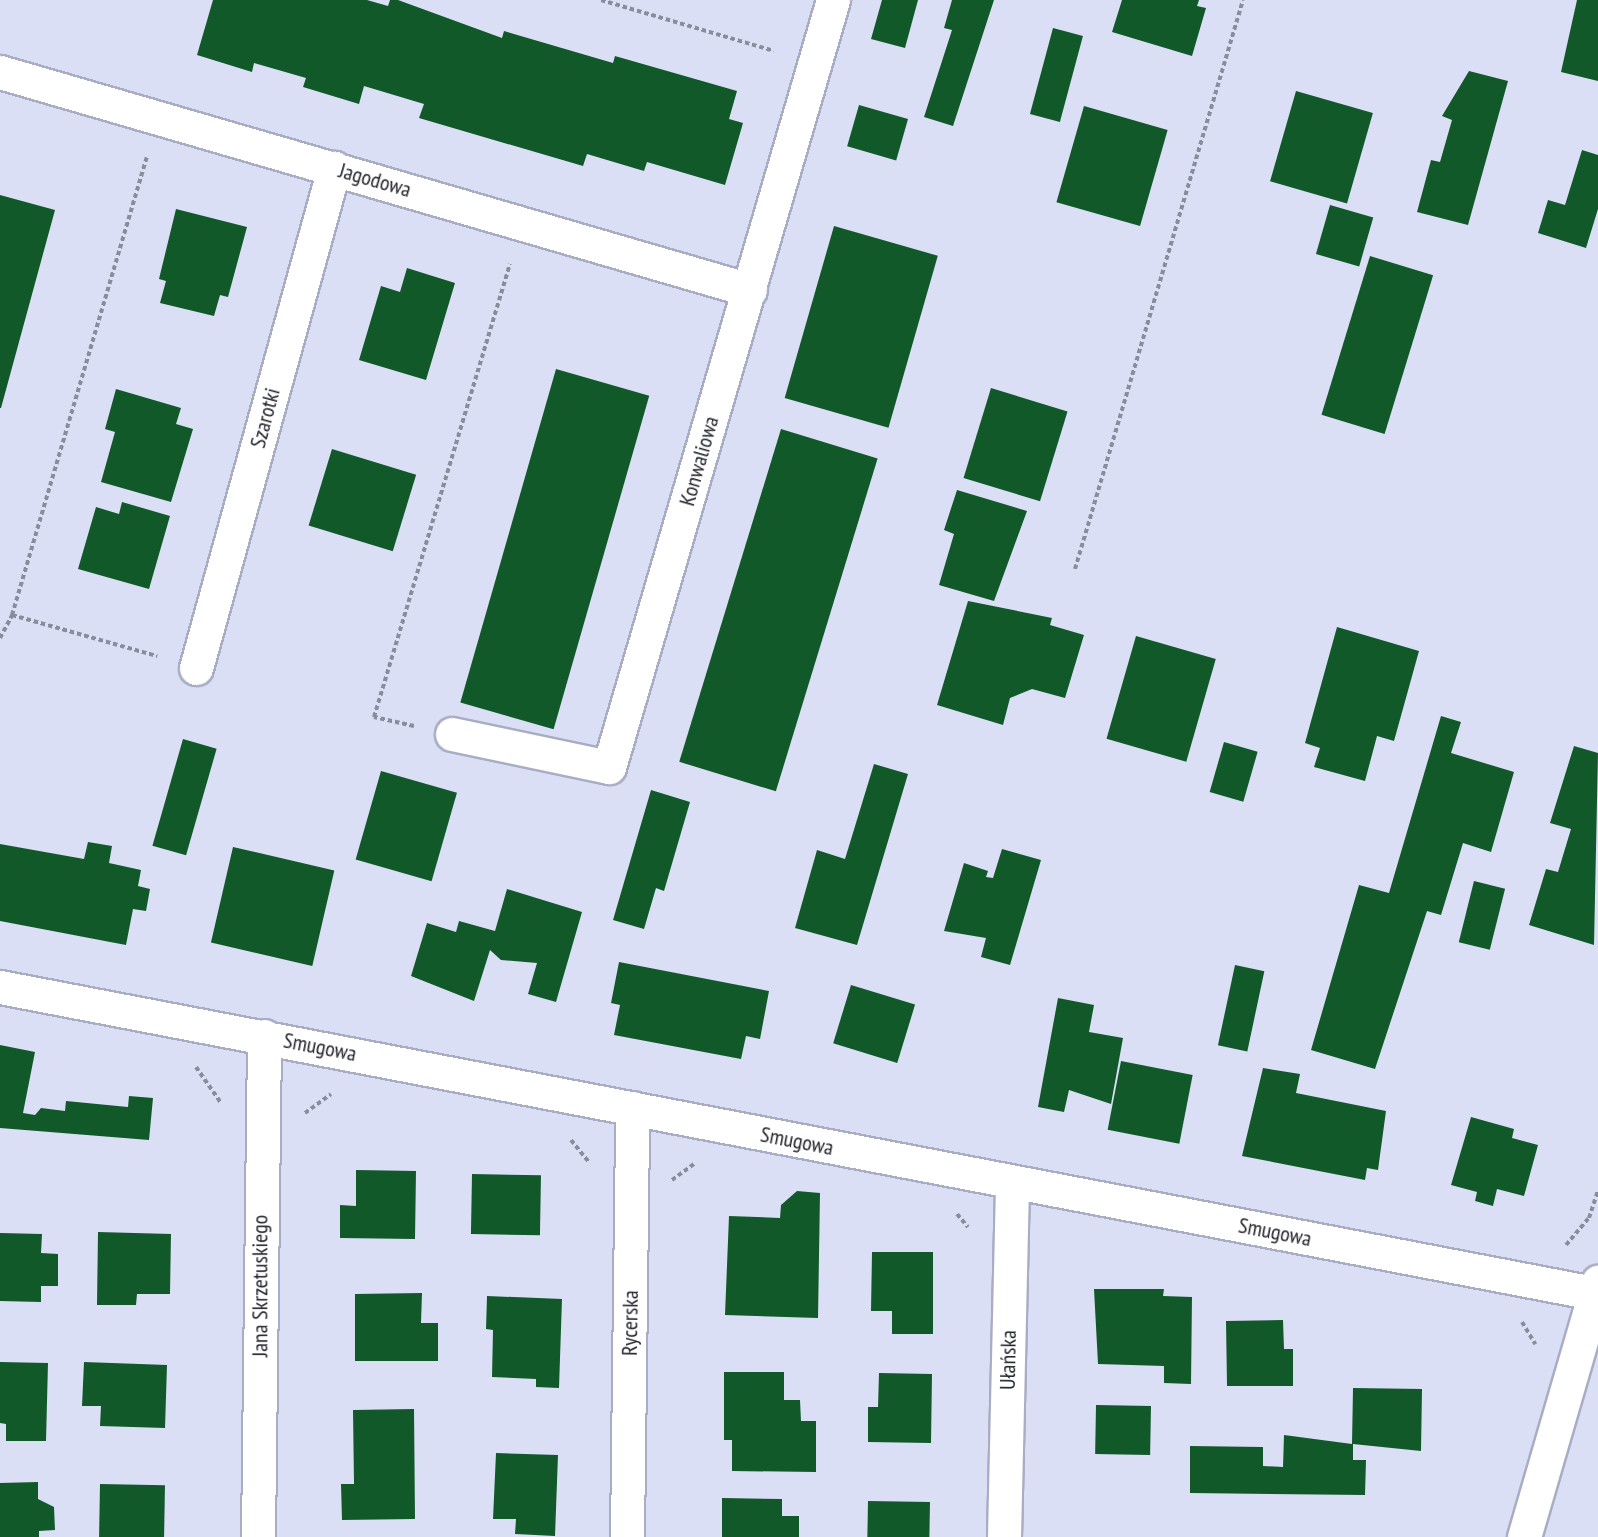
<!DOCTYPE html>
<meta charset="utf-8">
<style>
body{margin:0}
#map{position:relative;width:1598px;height:1537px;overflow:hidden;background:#dadff6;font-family:"PT Sans Narrow",sans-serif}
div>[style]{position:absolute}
.building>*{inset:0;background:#12592a;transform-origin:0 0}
.path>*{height:4px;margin-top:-2px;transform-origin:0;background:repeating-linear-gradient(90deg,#888c9c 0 4.5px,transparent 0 7.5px)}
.roads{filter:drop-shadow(2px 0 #a9adc4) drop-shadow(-2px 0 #a9adc4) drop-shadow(0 2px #a9adc4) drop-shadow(0 -2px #a9adc4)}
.minor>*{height:33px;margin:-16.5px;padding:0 16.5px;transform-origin:16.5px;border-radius:16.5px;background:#fff}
.tertiary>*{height:33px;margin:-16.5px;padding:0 16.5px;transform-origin:16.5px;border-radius:16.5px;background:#fff}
span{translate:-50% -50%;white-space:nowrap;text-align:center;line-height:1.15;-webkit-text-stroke:6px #fff;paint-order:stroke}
.street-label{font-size:22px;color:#23252d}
</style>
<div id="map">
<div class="building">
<div style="clip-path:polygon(213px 0,367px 0,388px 6px,390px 0,398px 0,502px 38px,504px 31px,613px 63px,615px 56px,737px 91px,729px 119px,743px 123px,725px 185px,647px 162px,644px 171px,587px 154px,583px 166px,419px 118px,424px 104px,364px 86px,359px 104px,303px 87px,306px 78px,254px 63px,252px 72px,197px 55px)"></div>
<div style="clip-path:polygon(882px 0,918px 0,905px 48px,871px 39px)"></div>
<div style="clip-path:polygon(952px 0,994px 0,953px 126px,924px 117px,952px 30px,944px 28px)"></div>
<div style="clip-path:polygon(1122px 0,1199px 0,1197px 6px,1206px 8px,1192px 56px,1112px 32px)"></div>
<div style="clip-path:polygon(1577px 0,1598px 0,1598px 81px,1561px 72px)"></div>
<div style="left:1053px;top:28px;width:31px;height:89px;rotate:15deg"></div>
<div style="clip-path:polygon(1469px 71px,1508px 81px,1468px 225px,1417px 212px,1431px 160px,1440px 162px,1452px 120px,1442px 116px)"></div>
<div style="left:1296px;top:91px;width:80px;height:94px;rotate:16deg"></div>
<div style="left:859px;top:105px;width:51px;height:43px;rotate:16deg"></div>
<div style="left:1084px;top:106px;width:87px;height:100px;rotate:16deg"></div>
<div style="clip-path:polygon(1582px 150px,1598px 155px,1598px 209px,1586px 248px,1538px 233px,1548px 200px,1565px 205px)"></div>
<div style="clip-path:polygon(0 195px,55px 210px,1px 408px,0 408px)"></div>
<div style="left:1330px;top:205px;width:45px;height:51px;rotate:16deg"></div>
<div style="clip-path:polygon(176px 209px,247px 227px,228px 297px,220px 295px,214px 316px,160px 303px,166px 281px,159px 279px)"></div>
<div style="left:834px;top:226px;width:108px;height:179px;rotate:16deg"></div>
<div style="left:1370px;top:256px;width:66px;height:166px;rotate:17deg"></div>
<div style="clip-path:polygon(407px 268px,455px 283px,426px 380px,359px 360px,381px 286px,400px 292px)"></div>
<div style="left:556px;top:369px;width:97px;height:347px;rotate:16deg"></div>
<div style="left:991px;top:388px;width:80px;height:94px;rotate:17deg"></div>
<div style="clip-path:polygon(116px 389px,181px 408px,176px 424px,193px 429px,171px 502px,101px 482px,115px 432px,105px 429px)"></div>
<div style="left:781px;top:429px;width:101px;height:348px;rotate:17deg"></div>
<div style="left:332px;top:449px;width:88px;height:80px;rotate:17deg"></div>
<div style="clip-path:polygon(957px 490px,1027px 511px,994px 601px,939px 585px,954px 534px,944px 530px)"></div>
<div style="clip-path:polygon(122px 502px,170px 516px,149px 589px,78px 569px,96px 507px,119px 514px)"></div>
<div style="clip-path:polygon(968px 601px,1052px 618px,1050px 625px,1084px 635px,1065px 698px,1032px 689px,1010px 698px,1003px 725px,937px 705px)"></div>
<div style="clip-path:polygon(1337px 627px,1419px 651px,1394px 741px,1377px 736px,1365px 781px,1314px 767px,1320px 748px,1305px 743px)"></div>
<div style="left:1136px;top:636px;width:83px;height:107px;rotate:16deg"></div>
<div style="clip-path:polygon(1441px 716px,1461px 722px,1451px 753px,1514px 772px,1491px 852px,1463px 843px,1441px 915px,1427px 911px,1375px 1069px,1311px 1050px,1359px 885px,1389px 893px)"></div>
<div style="left:183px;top:739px;width:35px;height:111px;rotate:16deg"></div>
<div style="left:1224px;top:742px;width:35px;height:52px;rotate:16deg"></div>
<div style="clip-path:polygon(1574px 746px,1598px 753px,1594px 945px,1529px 925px,1546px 869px,1558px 872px,1571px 829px,1550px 823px)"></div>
<div style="clip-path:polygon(874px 764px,908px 774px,857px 945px,795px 928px,817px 850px,845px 859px)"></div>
<div style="left:381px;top:771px;width:79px;height:92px;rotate:16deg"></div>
<div style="clip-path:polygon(651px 790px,690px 802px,664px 891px,656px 888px,644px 929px,613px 920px)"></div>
<div style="clip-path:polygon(88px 842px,112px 846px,109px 863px,141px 870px,138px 886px,150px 889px,146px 911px,133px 909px,126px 945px,0 921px,0 844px,84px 859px)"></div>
<div style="left:233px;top:847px;width:104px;height:98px;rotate:13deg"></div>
<div style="clip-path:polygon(1002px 849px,1041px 860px,1010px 965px,981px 957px,986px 938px,944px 931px,964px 863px,988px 871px,986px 877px,993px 878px)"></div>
<div style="left:1474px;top:881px;width:32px;height:63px;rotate:14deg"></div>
<div style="clip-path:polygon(507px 889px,582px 912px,556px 1002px,528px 994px,537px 963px,501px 960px,490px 950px,474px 1001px,411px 976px,427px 923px,456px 932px,459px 921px,495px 931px)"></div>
<div style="clip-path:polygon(619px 962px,769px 991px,760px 1039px,746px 1036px,741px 1059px,614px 1035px,620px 1005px,611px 1003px)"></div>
<div style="left:1235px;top:965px;width:30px;height:82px;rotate:12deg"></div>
<div style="left:851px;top:985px;width:67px;height:61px;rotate:17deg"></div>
<div style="clip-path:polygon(1058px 998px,1094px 1005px,1089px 1032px,1123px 1038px,1111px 1104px,1069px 1090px,1064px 1112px,1038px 1107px)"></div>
<div style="clip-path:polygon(0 1045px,35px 1052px,23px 1113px,35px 1115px,41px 1108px,65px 1111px,66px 1101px,128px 1107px,129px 1096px,153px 1098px,149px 1140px,0 1128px)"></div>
<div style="left:1121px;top:1061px;width:73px;height:70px;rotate:11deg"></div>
<div style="clip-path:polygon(1263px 1068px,1300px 1074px,1296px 1093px,1386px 1111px,1378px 1170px,1367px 1168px,1365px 1180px,1242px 1156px)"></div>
<div style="clip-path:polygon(1471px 1117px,1514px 1129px,1512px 1138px,1538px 1145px,1524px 1196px,1497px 1189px,1493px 1206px,1475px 1201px,1477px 1192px,1451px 1185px)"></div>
<div style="clip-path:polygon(356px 1170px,416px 1171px,415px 1239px,340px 1238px,340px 1205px,356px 1206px)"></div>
<div style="left:472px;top:1174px;width:69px;height:60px;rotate:1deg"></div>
<div style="clip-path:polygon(797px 1191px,820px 1193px,818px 1318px,725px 1315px,729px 1216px,780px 1218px,781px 1205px)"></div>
<div style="clip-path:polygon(98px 1232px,171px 1234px,170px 1294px,137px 1294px,136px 1305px,97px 1305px)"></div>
<div style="clip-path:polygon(0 1233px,42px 1234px,41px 1253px,58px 1254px,58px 1286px,41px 1286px,41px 1302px,0 1301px)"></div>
<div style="clip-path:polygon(872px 1252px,933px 1252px,933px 1334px,892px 1334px,892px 1311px,871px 1311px)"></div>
<div style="clip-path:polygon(1094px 1289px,1164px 1289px,1163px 1296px,1192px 1297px,1191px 1384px,1164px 1383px,1164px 1366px,1098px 1364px)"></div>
<div style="clip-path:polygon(422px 1293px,421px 1323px,438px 1323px,438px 1361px,355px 1361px,355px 1294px)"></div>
<div style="clip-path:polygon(487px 1296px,562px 1299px,559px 1388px,536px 1387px,536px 1379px,492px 1377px,493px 1330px,486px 1329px)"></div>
<div style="clip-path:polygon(1283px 1320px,1284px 1349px,1293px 1349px,1293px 1386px,1227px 1386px,1226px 1321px)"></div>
<div style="clip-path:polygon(0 1362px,48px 1363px,46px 1441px,6px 1441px,6px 1424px,0 1423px)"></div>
<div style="clip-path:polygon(84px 1362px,167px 1365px,165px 1428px,100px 1426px,101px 1406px,82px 1406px)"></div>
<div style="clip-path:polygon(724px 1372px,784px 1372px,784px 1400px,800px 1400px,801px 1421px,816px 1421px,816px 1472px,732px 1471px,732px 1440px,724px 1440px)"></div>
<div style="clip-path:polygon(879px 1373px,932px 1374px,931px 1443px,868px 1442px,868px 1407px,878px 1407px)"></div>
<div style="clip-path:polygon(1353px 1388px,1422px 1389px,1421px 1451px,1353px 1444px,1353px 1460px,1366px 1460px,1365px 1495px,1190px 1493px,1190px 1446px,1263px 1447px,1263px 1466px,1283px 1467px,1284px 1435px,1352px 1444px)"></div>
<div style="left:1096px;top:1405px;width:55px;height:49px;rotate:1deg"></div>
<div style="clip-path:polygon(414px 1409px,415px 1519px,342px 1520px,341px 1484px,354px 1484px,353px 1410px)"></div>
<div style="clip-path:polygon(496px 1453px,558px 1455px,555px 1536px,515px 1534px,516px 1519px,493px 1519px)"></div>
<div style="clip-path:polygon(38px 1482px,38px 1499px,54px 1507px,55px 1530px,39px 1531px,39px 1537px,0 1537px,0 1483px)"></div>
<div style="left:100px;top:1484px;width:65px;height:53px;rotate:1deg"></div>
<div style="clip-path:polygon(722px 1498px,782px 1499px,782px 1516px,799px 1516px,799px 1537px,722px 1537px)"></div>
<div style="left:868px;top:1501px;width:62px;height:36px;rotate:1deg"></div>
</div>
<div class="path">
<div style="left:601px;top:0;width:180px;rotate:16.4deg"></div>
<div style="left:1075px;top:569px;width:593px;rotate:-73.55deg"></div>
<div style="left:12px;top:615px;width:477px;rotate:-73.6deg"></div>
<div style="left:0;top:638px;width:26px;rotate:-62deg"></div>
<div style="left:12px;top:615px;width:151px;rotate:15.8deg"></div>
<div style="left:414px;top:726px;width:41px;rotate:-167.3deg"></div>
<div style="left:374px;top:717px;width:473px;rotate:-73.3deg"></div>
<div style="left:196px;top:1067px;width:44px;rotate:55.2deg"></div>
<div style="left:305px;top:1113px;width:32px;rotate:-36deg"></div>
<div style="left:571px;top:1140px;width:28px;rotate:51deg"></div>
<div style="left:672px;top:1180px;width:29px;rotate:-36deg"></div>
<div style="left:957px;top:1214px;width:17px;rotate:50deg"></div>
<div style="left:1566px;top:1245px;width:35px;rotate:-50deg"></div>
<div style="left:1589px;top:1218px;width:29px;rotate:-72deg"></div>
<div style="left:1522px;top:1322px;width:26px;rotate:59deg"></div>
</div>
<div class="roads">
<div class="minor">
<div style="left:0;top:72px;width:781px;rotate:16.21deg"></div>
<div style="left:196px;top:668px;width:519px;rotate:-74.57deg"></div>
<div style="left:452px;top:734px;width:160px;rotate:11.9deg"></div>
<div style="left:609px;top:767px;width:799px;rotate:-73.72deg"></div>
<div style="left:0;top:987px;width:1623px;rotate:10.87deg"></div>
<div style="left:258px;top:1537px;width:501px;rotate:-89.31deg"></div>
<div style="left:627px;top:1537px;width:429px;rotate:-89.3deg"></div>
<div style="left:1004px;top:1537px;width:355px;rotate:-88.7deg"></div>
</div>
<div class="tertiary">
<div style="left:1524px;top:1537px;width:266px;rotate:-73.8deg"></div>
</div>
</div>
<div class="street-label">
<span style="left:375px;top:180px;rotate:16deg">Jagodowa</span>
<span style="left:265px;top:418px;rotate:-75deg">Szarotki</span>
<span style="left:699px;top:461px;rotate:-74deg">Konwaliowa</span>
<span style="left:320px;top:1047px;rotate:11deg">Smugowa</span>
<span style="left:797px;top:1141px;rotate:11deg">Smugowa</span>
<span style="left:1275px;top:1232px;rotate:11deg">Smugowa</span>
<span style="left:260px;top:1286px;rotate:-90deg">Jana Skrzetuskiego</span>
<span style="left:630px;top:1323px;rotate:-89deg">Rycerska</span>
<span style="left:1008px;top:1360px;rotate:-89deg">Ułańska</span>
</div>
</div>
